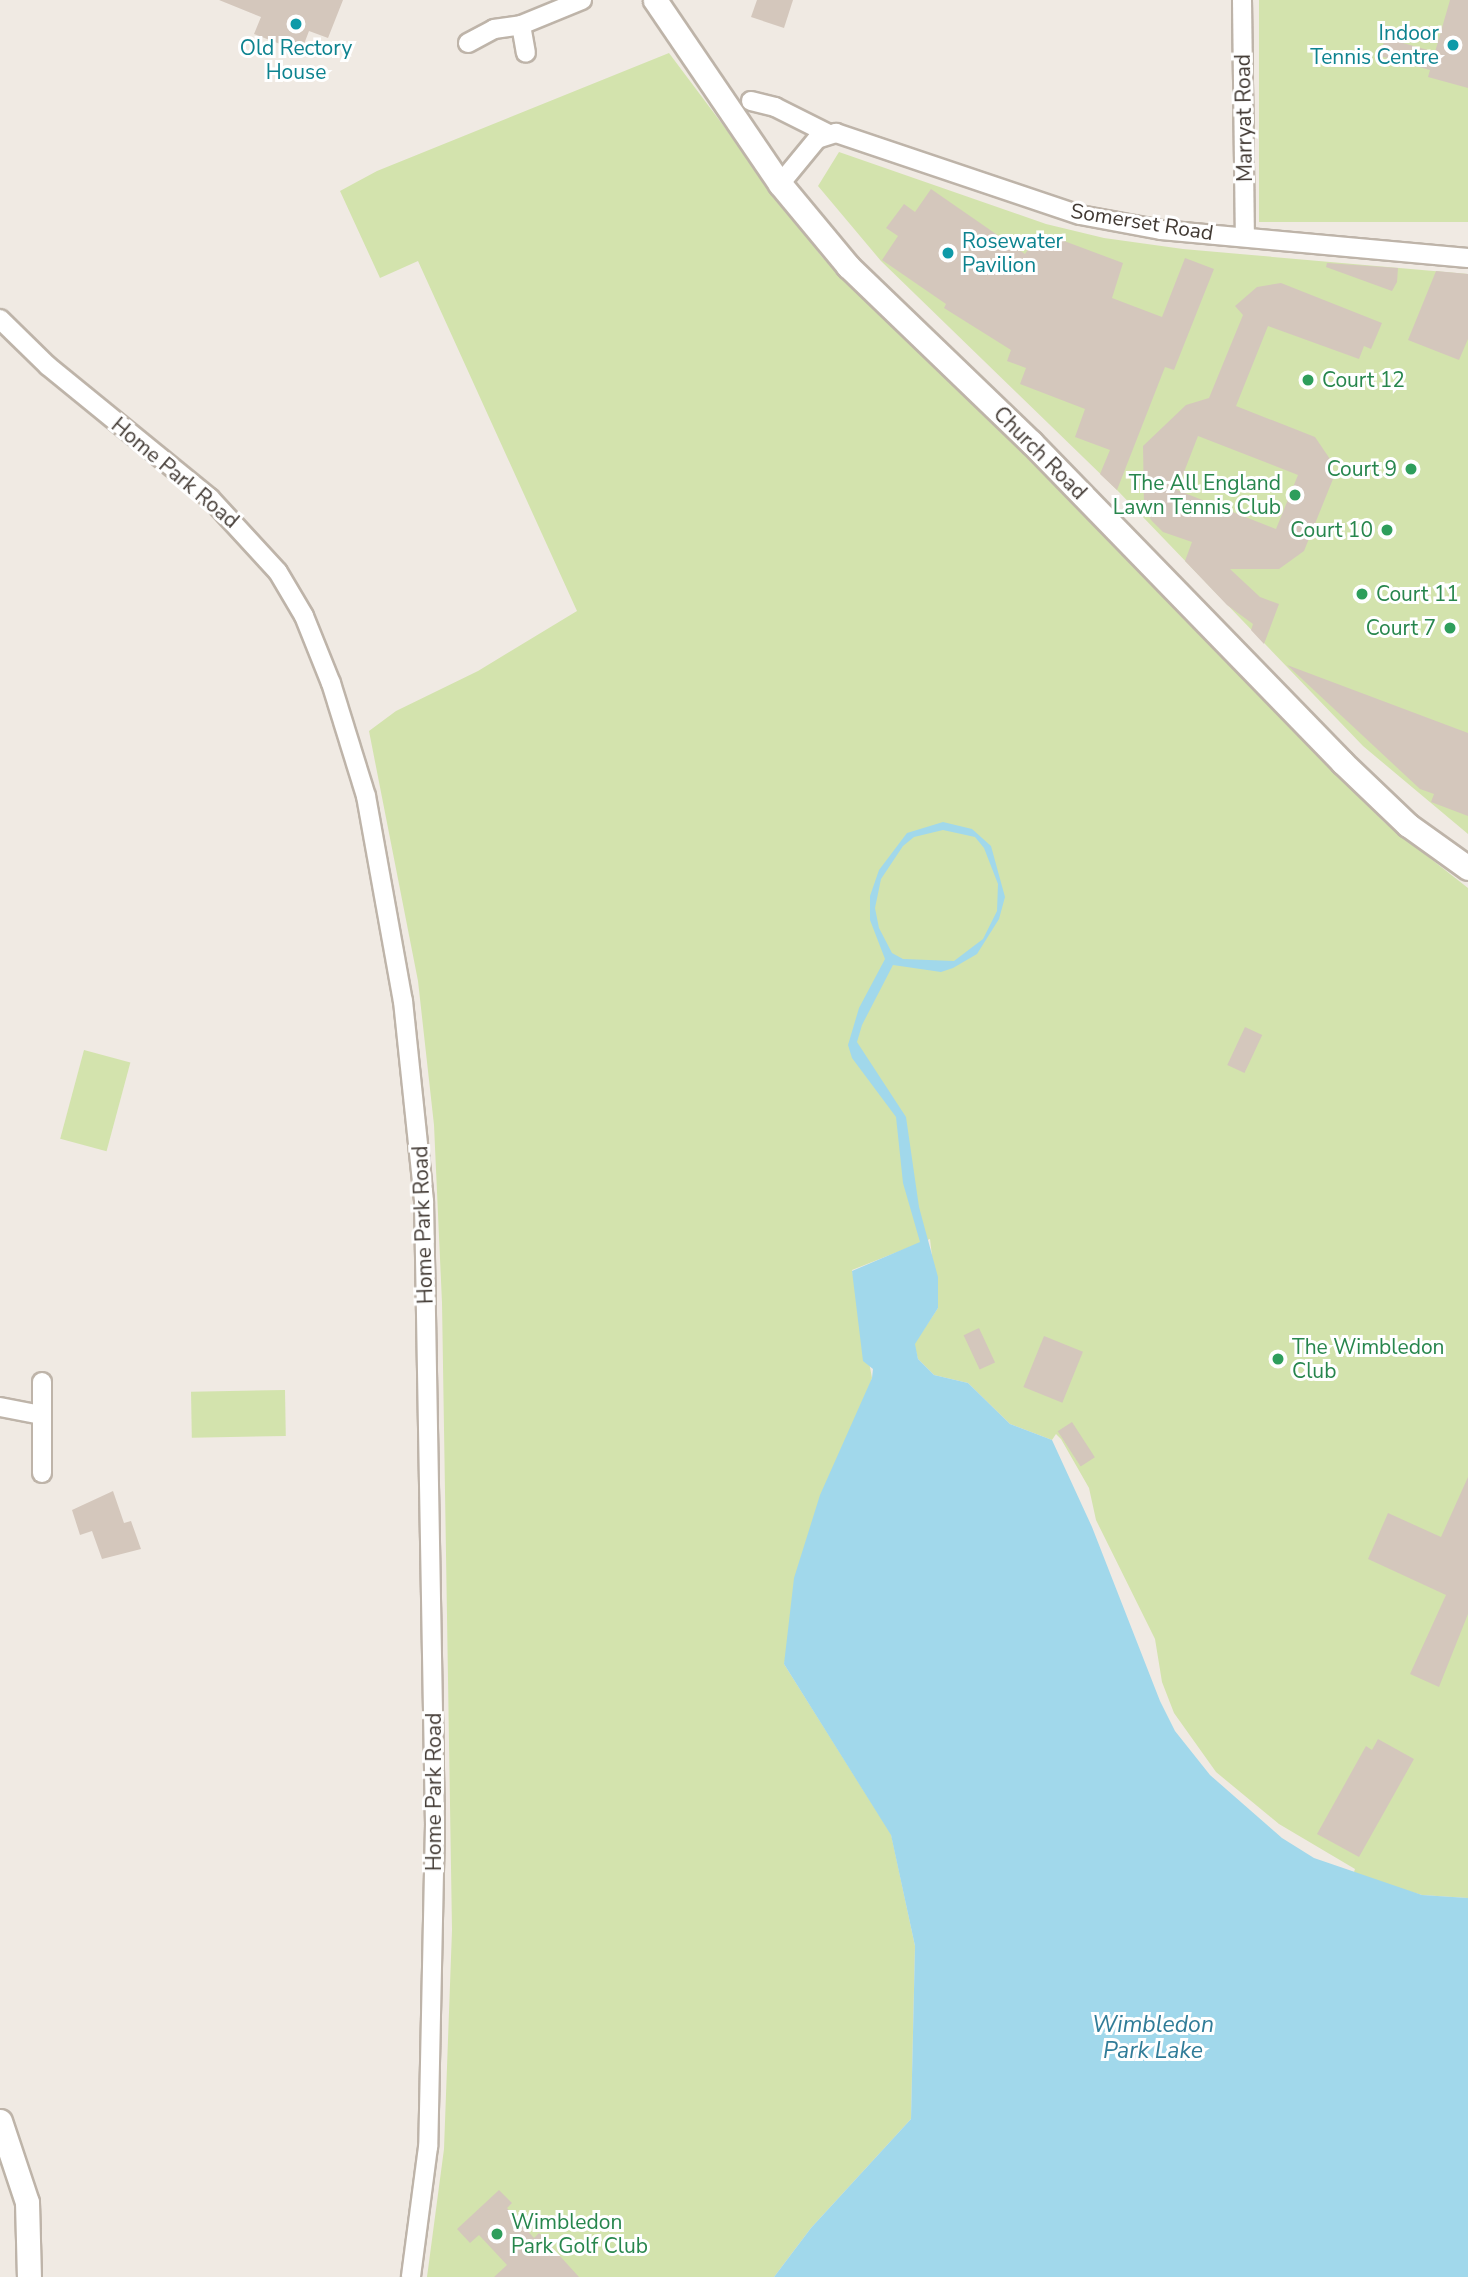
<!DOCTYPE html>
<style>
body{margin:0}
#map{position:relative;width:1468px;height:2277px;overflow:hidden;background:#f0eae3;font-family:"Nunito Sans",sans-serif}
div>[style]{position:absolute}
.green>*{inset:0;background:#d3e3ad;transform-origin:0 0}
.water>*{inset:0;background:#a1d8eb}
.building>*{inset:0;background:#d4c7bc;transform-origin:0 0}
.roads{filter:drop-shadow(2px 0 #beb4a9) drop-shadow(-2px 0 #beb4a9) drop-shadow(0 2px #beb4a9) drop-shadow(0 -2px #beb4a9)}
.minor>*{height:18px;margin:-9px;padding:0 9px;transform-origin:9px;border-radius:9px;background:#fff}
.tertiary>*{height:23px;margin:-11.5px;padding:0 11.5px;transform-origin:11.5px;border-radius:11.5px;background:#fff}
.dots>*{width:19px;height:19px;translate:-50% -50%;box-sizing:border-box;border:4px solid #fff;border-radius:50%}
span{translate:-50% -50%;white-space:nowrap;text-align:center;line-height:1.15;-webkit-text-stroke:6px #fff;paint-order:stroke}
.culture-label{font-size:21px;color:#0d838f}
.right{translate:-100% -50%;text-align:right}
.left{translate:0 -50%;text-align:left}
.street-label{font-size:21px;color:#423a34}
.leisure-label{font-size:21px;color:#27864d}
.water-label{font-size:23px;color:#307c98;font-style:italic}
</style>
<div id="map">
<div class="green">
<div style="left:1259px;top:0;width:209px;height:222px"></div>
<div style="clip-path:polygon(669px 53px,822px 257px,1069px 499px,1384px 822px,1468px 888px,1468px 1898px,1422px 1895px,1353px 1875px,1355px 1869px,1279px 1824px,1216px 1772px,1174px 1713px,1162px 1682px,1155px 1639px,1096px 1520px,1089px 1488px,1061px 1439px,1056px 1434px,1052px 1440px,1010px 1424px,968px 1383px,934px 1375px,918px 1359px,914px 1344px,938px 1308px,930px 1239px,852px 1270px,872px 1378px,784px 1664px,891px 1834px,915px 1946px,911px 2119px,811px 2228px,774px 2277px,427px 2277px,444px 2149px,452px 1930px,442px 1303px,434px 1125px,418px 981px,369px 731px,396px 711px,478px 671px,577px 611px,418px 261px,380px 278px,340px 191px,377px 171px)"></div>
<div style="clip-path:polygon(839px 152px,1046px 224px,1104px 238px,1183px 249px,1468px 274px,1468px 834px,1363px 746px,1117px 490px,881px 261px,818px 186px)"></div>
<div style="left:84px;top:1050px;width:48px;height:92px;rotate:15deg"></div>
<div style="left:285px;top:1390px;width:46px;height:94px;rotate:89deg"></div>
</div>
<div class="water">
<div style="clip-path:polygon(evenodd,943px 822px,972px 829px,991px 846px,1005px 897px,999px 919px,977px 954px,953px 968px,941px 972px,893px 965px,862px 1025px,857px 1042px,906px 1117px,919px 1207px,938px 1277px,938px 1308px,915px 1344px,918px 1359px,934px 1375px,968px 1383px,1010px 1424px,1052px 1440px,1092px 1527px,1160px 1701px,1175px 1731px,1210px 1775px,1282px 1838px,1314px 1858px,1422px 1895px,1468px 1898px,1468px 2277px,774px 2277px,811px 2228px,911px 2119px,915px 1946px,891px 1835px,784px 1664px,794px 1578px,820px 1495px,872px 1378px,873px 1369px,863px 1361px,852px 1271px,920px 1242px,903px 1183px,896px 1117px,852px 1058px,848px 1045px,859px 1008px,885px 959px,870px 920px,870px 896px,879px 870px,907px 833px,943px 822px,943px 830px,975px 837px,984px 848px,998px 884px,997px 911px,983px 939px,954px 961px,903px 959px,892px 953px,879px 928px,875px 908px,881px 879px,903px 846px,914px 837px,943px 830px)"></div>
</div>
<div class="building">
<div style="clip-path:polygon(219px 0,343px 0,328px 38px,309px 31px,301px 52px,254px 34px,261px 17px)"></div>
<div style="clip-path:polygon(757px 0,793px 0,784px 28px,751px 17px)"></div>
<div style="clip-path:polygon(1450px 0,1468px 0,1468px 88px,1428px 77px,1430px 70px,1380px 56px,1385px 38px,1435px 52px)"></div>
<div style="clip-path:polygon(931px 189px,1025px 254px,1040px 232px,1123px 263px,1112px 298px,1162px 317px,1185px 258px,1214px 269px,1174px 370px,1165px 367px,1117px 490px,1100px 474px,1110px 450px,1075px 437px,1085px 409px,1020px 384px,1026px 368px,1007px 361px,1011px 350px,944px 308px,946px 304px,882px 260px,898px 236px,886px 228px,904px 204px,915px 212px)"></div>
<div style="clip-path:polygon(1327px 263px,1398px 268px,1397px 282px,1392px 291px,1326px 267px)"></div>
<div style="clip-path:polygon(1436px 271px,1468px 274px,1468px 339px,1459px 360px,1408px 340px)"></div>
<div style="clip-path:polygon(evenodd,1281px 283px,1382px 323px,1371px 349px,1364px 346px,1359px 359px,1268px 326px,1236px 406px,1315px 437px,1332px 462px,1333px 479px,1304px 551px,1279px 569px,1230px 569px,1260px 597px,1279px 604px,1264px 644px,1251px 630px,1253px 624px,1227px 605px,1185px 561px,1192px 542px,1163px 532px,1151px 520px,1144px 505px,1143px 446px,1186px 405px,1209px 398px,1243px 315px,1235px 306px,1257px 287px,1281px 283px,1198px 436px,1298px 475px,1276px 529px,1177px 490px,1198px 436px)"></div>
<div style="clip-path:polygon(1287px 665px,1468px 733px,1468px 816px,1431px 802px,1434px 794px,1420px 789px)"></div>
<div style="left:1245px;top:1027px;width:19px;height:42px;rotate:25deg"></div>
<div style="left:979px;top:1328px;width:38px;height:17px;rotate:65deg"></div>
<div style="left:1044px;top:1336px;width:42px;height:55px;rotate:22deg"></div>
<div style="left:1072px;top:1422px;width:42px;height:17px;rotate:57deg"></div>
<div style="clip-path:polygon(1468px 1477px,1468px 1614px,1439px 1687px,1410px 1674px,1446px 1595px,1368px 1559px,1388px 1513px,1441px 1537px)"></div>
<div style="clip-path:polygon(113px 1491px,124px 1523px,131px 1521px,141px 1549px,102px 1559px,92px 1531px,80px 1535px,72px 1510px)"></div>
<div style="clip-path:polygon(1378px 1739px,1414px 1759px,1359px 1857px,1317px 1834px,1366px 1746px,1372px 1750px)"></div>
<div style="clip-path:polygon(499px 2190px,512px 2203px,507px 2208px,534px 2238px,539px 2233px,579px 2277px,494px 2277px,507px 2265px,479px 2235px,470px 2243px,457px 2229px)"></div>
</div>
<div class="roads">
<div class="minor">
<div style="left:1242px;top:0;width:237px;rotate:89.3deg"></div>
<div style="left:521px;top:25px;width:28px;rotate:80deg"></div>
<div style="left:468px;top:43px;width:30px;rotate:-28deg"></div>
<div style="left:494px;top:29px;width:27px;rotate:-8deg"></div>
<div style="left:521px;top:25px;width:66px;rotate:-22.3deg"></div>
<div style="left:751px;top:101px;width:25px;rotate:14deg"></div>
<div style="left:775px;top:107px;width:58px;rotate:26.6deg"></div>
<div style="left:780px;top:184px;width:58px;rotate:-50.6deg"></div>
<div style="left:817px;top:139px;width:20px;rotate:-18deg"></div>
<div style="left:836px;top:133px;width:257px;rotate:18.6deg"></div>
<div style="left:1080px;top:215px;width:82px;rotate:10.5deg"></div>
<div style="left:1161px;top:230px;width:308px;rotate:5.2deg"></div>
<div style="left:0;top:319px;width:67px;rotate:44.4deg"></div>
<div style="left:48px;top:366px;width:209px;rotate:39.2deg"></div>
<div style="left:210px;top:498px;width:100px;rotate:47.4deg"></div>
<div style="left:278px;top:572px;width:51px;rotate:59.4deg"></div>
<div style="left:304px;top:616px;width:72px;rotate:68.1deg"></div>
<div style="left:331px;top:683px;width:118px;rotate:72.8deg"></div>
<div style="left:366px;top:796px;width:208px;rotate:79.8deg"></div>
<div style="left:403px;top:1001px;width:201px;rotate:84deg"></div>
<div style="left:424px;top:1201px;width:623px;rotate:88.99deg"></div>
<div style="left:435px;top:1824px;width:323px;rotate:91.2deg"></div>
<div style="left:428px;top:2147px;width:131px;rotate:97.5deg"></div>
<div style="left:42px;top:1382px;width:91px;rotate:90deg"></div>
<div style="left:0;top:1407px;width:42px;rotate:11deg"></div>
</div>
<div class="tertiary">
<div style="left:655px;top:0;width:222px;rotate:55.8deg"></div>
<div style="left:780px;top:184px;width:107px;rotate:50.3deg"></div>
<div style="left:848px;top:266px;width:254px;rotate:43.9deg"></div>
<div style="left:1031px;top:442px;width:446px;rotate:45.8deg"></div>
<div style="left:1342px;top:762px;width:91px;rotate:43.7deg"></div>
<div style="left:1408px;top:825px;width:74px;rotate:35.6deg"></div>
<div style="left:0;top:2121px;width:85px;rotate:71.6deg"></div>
<div style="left:27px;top:2202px;width:75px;rotate:88.5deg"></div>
</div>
</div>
<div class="dots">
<div style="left:296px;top:24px;background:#0f9aa8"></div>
<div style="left:1453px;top:45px;background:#0f9aa8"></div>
<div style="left:948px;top:253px;background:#0f9aa8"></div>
<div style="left:1308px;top:380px;background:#2e9e5b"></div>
<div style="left:1411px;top:469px;background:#2e9e5b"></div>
<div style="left:1295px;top:495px;background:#2e9e5b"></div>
<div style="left:1387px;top:530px;background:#2e9e5b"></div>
<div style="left:1362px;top:594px;background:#2e9e5b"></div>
<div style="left:1450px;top:628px;background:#2e9e5b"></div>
<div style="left:1278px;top:1359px;background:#2e9e5b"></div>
<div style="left:497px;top:2234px;background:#2e9e5b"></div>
</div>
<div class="culture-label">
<span class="right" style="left:1439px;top:45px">Indoor<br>Tennis Centre</span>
<span style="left:296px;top:60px">Old Rectory<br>House</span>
<span class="left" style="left:962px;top:253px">Rosewater<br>Pavilion</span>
</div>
<div class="street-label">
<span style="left:1244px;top:118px;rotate:-91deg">Marryat Road</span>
<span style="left:1142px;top:222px;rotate:9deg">Somerset Road</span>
<span style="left:1040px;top:453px;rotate:45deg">Church Road</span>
<span style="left:175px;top:473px;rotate:40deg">Home Park Road</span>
<span style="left:423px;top:1225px;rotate:-92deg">Home Park Road</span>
<span style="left:434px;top:1792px;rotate:-90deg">Home Park Road</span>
</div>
<div class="leisure-label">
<span class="left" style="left:1322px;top:380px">Court 12</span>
<span class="right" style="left:1397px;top:469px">Court 9</span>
<span class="right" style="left:1281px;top:495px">The All England<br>Lawn Tennis Club</span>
<span class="right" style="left:1373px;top:530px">Court 10</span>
<span class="left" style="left:1376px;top:594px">Court 11</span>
<span class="right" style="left:1436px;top:628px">Court 7</span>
<span class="left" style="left:1292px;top:1359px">The Wimbledon<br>Club</span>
<span class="left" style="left:511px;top:2234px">Wimbledon<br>Park Golf Club</span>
</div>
<div class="water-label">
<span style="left:1153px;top:2038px">Wimbledon<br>Park Lake</span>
</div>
</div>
